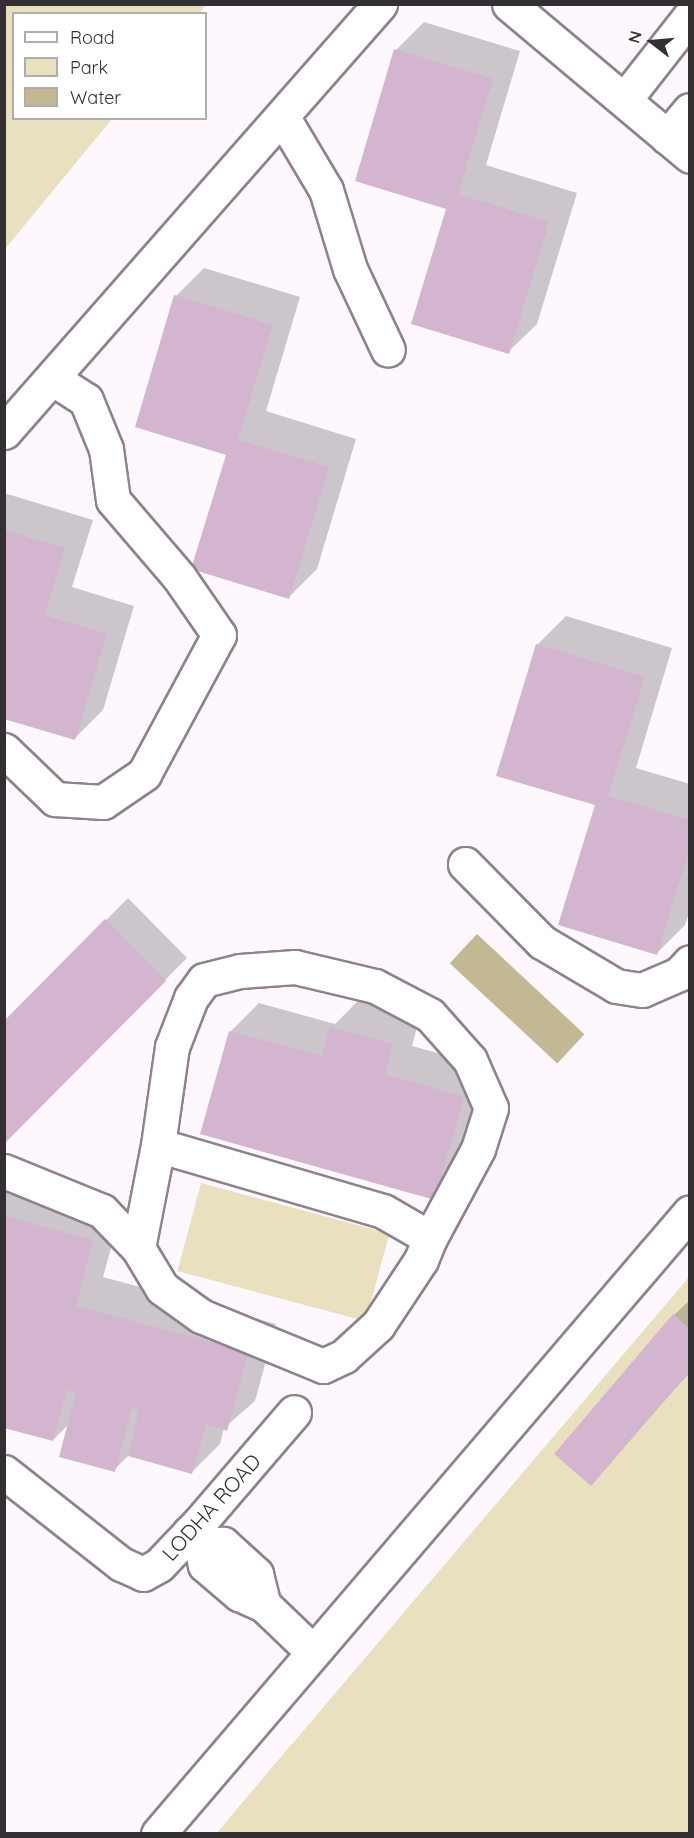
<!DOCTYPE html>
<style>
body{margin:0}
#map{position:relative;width:694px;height:1838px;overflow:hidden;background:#fff7fe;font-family:Quicksand,sans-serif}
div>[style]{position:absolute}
.green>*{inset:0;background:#e9e0c0;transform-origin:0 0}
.water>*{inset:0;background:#c2b893;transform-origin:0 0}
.shadow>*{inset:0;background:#0003}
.building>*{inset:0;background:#d3b5d0}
.roads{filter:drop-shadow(2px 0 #8e828d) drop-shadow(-2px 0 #8e828d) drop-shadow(0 2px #8e828d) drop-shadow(0 -2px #8e828d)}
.minor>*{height:33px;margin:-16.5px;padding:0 16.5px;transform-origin:16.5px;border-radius:16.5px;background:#fff}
span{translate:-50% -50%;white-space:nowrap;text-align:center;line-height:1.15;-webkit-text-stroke:4.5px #fff;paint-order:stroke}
.street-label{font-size:21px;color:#342f33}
.frame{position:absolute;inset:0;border:6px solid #342f33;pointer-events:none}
.legend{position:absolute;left:12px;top:12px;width:195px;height:108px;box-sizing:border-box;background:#fff;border:2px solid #aeacad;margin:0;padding:8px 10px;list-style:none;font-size:18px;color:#342f33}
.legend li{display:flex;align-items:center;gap:12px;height:30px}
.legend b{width:30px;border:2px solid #aeacad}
.north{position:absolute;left:622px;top:12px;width:60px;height:60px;-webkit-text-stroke:4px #fff;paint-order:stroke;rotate:286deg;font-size:16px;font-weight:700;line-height:24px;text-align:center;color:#342f33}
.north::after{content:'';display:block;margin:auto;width:21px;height:27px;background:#342f33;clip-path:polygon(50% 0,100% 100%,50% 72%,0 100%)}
</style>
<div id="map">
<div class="green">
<div style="clip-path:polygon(5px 4px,206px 5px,199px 14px,14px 14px,14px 118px,112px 119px,5px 249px)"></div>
<div style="left:201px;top:1183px;width:195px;height:91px;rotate:15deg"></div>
<div style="clip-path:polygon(689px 1277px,689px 1833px,216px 1834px,241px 1804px)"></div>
</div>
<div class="water">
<div style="left:477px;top:934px;width:147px;height:40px;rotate:43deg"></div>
</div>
<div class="shadow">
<div style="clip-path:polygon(424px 22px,520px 51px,486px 165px,577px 193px,537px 324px,508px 352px,396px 50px)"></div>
<div style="clip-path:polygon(204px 268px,300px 297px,266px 411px,356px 439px,317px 569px,288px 598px,227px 454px,176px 296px)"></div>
<div style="clip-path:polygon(4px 493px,93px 520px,72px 587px,134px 606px,103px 710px,74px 739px,4px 717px)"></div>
<div style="clip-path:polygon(566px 616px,672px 648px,636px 768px,690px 784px,690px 910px,685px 925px,657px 953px,597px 804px,498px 775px,538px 644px)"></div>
<div style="clip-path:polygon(128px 898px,187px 958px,4px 1142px,4px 1023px)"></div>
<div style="clip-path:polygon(360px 999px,420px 1016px,412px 1046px,492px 1068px,463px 1170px,435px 1198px,202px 1133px,231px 1031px,259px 1003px,335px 1024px)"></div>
<div style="clip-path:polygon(4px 1180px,121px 1212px,103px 1277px,276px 1324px,255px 1401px,224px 1428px,220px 1444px,192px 1472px,129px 1455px,114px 1470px,70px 1423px,53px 1440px,4px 1427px)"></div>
<div style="clip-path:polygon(690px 1300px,690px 1372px,590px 1484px,674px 1315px)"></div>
</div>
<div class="building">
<div style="clip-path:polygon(394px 49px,493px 79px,458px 194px,549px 222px,509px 354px,411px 324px,446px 209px,355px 181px)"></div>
<div style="clip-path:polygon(174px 295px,273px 325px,238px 440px,329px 467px,289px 599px,191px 569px,226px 455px,135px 427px)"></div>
<div style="clip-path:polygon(4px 530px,65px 548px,45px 615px,107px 634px,75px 740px,4px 719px)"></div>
<div style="clip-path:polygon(536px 644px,645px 677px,608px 796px,690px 820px,690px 847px,657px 955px,558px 925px,595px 805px,496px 776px)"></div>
<div style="clip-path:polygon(105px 919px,166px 981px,4px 1144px,4px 1021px)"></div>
<div style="clip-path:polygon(330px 1027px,393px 1044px,385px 1074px,464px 1097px,435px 1200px,200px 1134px,229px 1031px,322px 1056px)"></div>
<div style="clip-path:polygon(4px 1216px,93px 1240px,76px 1306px,248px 1352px,227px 1431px,206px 1424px,192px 1474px,128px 1456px,139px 1410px,132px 1408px,115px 1472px,59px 1457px,76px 1392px,67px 1390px,53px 1441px,4px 1428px)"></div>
<div style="clip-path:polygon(673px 1314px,690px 1329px,690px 1371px,591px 1486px,554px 1454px)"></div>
</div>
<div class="roads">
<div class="minor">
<div style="left:509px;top:4px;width:236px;rotate:40deg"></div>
<div style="left:625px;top:99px;width:105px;rotate:-51.9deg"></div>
<div style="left:282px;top:116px;width:86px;rotate:59.3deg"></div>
<div style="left:326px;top:190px;width:83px;rotate:73.1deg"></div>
<div style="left:350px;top:269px;width:89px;rotate:64.9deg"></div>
<div style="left:667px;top:137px;width:35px;rotate:-50deg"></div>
<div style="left:4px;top:432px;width:570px;rotate:-48.7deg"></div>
<div style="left:4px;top:750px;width:71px;rotate:43.9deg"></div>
<div style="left:55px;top:799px;width:48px;rotate:3.6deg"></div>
<div style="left:103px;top:802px;width:50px;rotate:-34.3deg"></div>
<div style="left:144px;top:774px;width:158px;rotate:-61.7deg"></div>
<div style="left:219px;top:635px;width:70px;rotate:-124.6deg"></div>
<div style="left:179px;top:577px;width:101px;rotate:-130.6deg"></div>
<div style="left:113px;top:500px;width:51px;rotate:-97.8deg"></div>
<div style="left:106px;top:449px;width:53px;rotate:-112.2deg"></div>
<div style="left:86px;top:400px;width:40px;rotate:-147.1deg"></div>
<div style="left:465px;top:864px;width:110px;rotate:45.4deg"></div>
<div style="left:542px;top:942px;width:86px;rotate:30.7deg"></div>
<div style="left:616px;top:986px;width:26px;rotate:9deg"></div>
<div style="left:642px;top:990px;width:40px;rotate:-23.4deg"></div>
<div style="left:679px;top:974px;width:16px;rotate:-47deg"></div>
<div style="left:158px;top:1145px;width:99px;rotate:-81.9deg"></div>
<div style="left:172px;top:1047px;width:53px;rotate:-68.8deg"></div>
<div style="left:191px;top:998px;width:22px;rotate:-54deg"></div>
<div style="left:204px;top:980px;width:37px;rotate:-14deg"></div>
<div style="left:240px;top:971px;width:55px;rotate:-4.2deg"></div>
<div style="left:295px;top:967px;width:82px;rotate:13.4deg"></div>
<div style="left:375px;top:986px;width:62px;rotate:27.8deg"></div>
<div style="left:430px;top:1015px;width:60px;rotate:48.4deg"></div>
<div style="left:470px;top:1060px;width:52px;rotate:66.4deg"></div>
<div style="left:491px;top:1108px;width:43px;rotate:107.6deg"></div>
<div style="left:478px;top:1149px;width:101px;rotate:118.3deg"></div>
<div style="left:4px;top:1171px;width:106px;rotate:22.2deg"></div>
<div style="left:102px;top:1211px;width:52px;rotate:45.8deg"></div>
<div style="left:138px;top:1248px;width:47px;rotate:59deg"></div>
<div style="left:162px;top:1288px;width:48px;rotate:35.7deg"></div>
<div style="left:201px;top:1316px;width:132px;rotate:22.3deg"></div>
<div style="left:323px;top:1366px;width:23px;rotate:-25deg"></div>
<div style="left:344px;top:1356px;width:46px;rotate:-42.4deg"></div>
<div style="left:378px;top:1325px;width:78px;rotate:-56.5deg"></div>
<div style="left:421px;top:1260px;width:24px;rotate:-68deg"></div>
<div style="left:430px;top:1238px;width:54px;rotate:-150.1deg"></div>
<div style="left:383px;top:1211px;width:234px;rotate:-163.7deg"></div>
<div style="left:158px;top:1145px;width:105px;rotate:101deg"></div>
<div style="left:4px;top:1472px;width:149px;rotate:38.2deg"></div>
<div style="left:121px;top:1564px;width:24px;rotate:24deg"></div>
<div style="left:143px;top:1574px;width:18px;rotate:-29deg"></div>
<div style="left:159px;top:1565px;width:58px;rotate:-46.4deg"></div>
<div style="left:199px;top:1523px;width:146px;rotate:-49.4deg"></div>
<div style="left:189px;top:1533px;width:17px;rotate:45deg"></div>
<div style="left:201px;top:1545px;width:20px;rotate:79deg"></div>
<div style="left:205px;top:1565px;width:45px;rotate:40.5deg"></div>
<div style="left:239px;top:1594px;width:27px;rotate:24deg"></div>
<div style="left:264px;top:1605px;width:65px;rotate:43.8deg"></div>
<div style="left:201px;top:1545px;width:22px;rotate:-3deg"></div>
<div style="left:223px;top:1544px;width:45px;rotate:42.3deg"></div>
<div style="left:256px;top:1574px;width:32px;rotate:76deg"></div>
<div style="left:158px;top:1834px;width:818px;rotate:-49.46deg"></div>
</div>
</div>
<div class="street-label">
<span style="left:211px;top:1507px;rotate:-48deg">LODHA ROAD</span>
</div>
<div class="frame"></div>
<ul class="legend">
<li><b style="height:8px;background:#fff"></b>Road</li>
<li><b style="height:16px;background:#e9e0c0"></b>Park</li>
<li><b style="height:16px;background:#c2b893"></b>Water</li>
</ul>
<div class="north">N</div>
</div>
